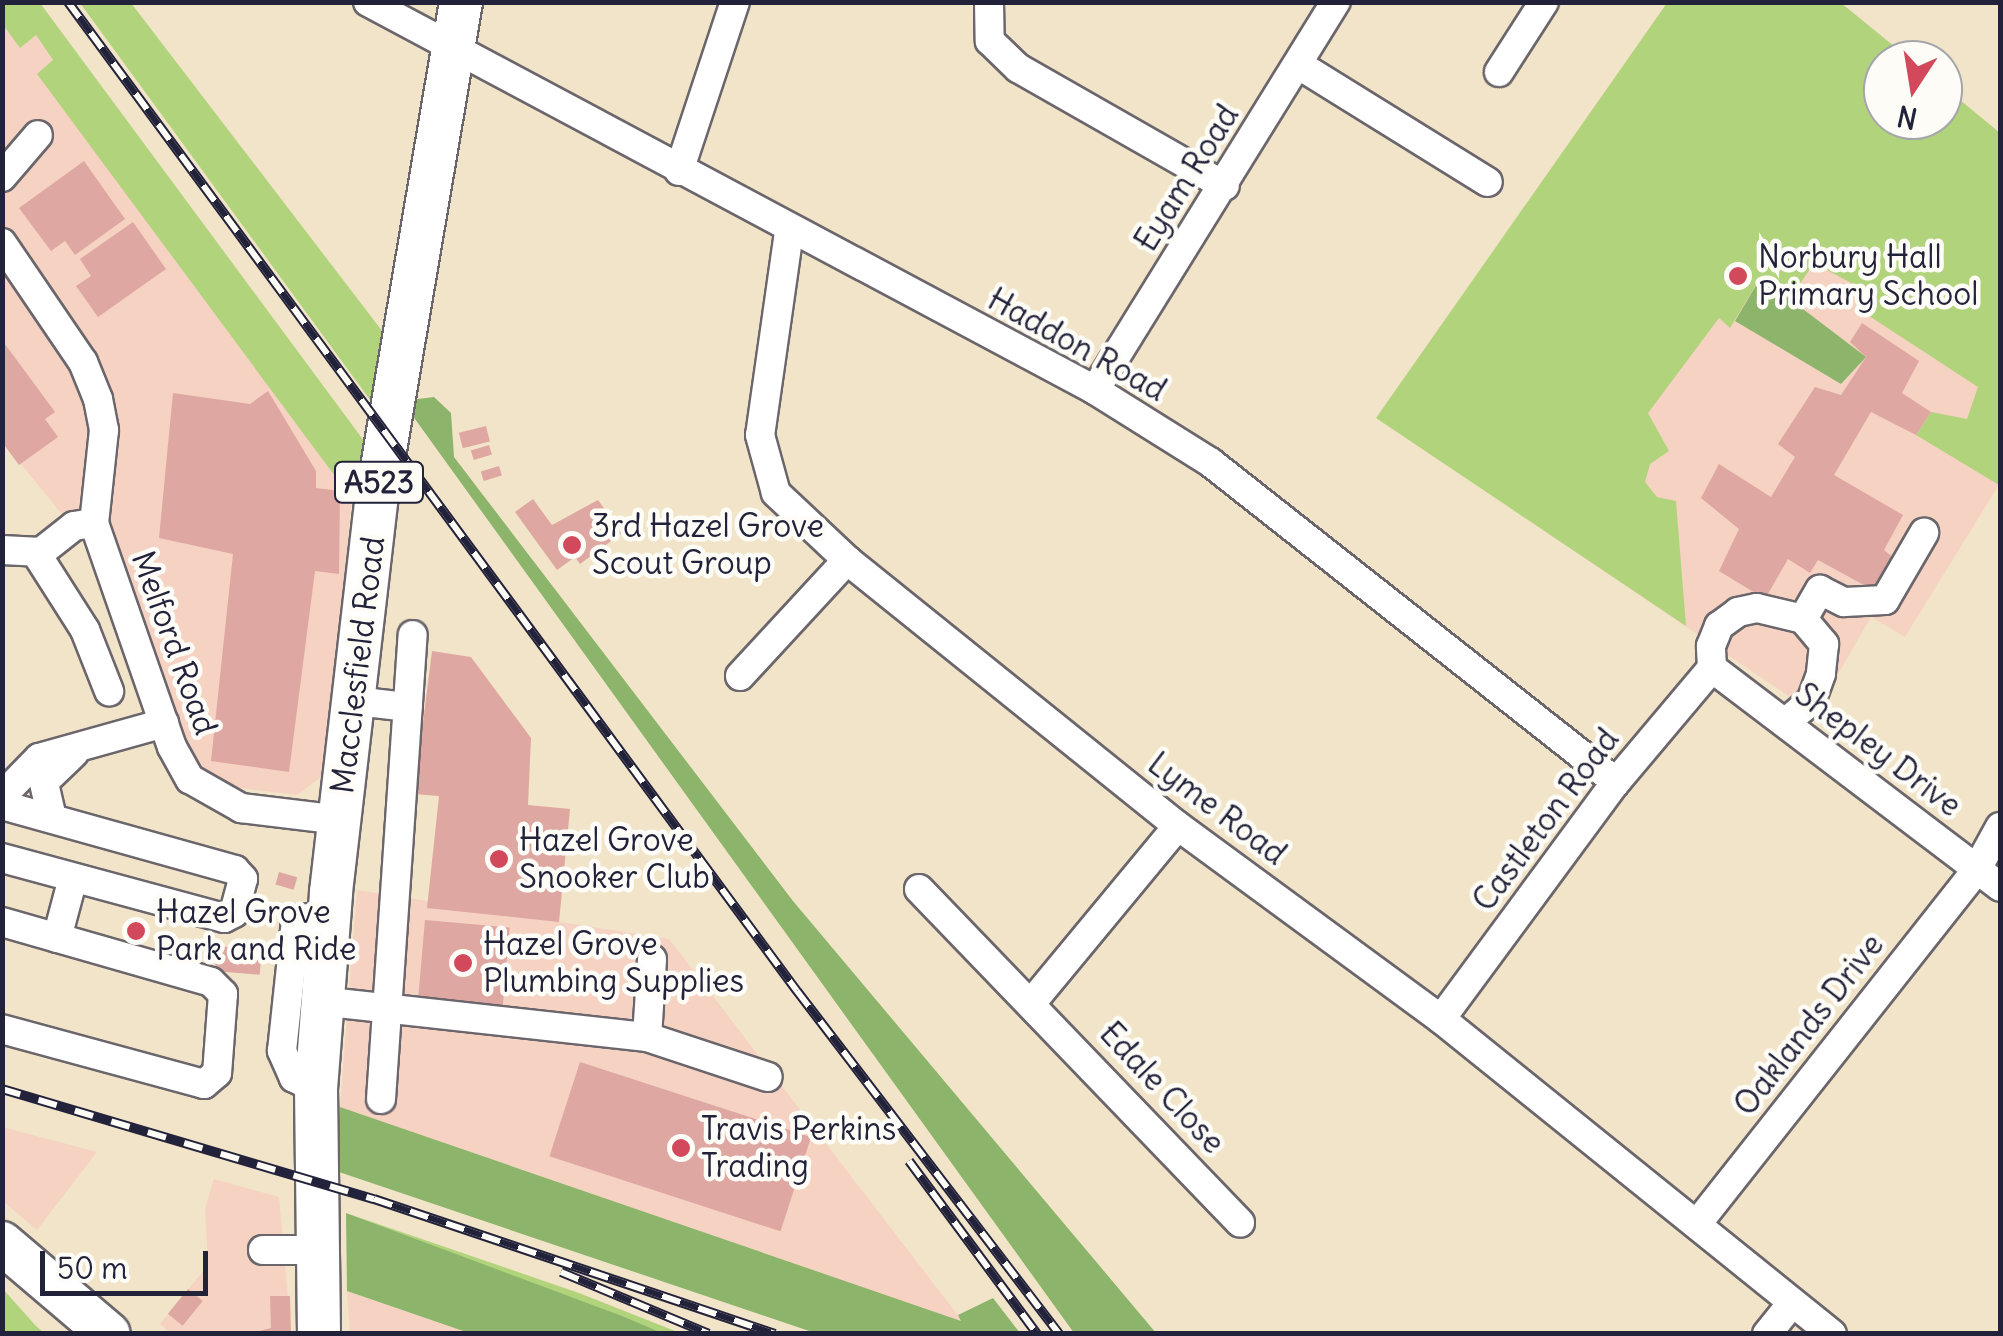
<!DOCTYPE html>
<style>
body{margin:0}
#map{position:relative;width:2003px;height:1336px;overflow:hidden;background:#f2e4c8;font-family:Delius,sans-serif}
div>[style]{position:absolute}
.built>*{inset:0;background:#f5d2c2}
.green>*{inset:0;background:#b1d37b}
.forest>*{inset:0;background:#8cb56b}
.building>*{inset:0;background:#dfa7a1;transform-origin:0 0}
.roads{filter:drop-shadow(2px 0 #6b666c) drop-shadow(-2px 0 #6b666c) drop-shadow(0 2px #6b666c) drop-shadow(0 -2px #6b666c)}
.minor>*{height:28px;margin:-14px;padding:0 14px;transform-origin:14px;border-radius:14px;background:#fff}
.highway>*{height:42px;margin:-21px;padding:0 21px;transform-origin:21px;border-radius:21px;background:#fff}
.rail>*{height:10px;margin-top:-5px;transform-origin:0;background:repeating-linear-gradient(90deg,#fdfcf7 0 19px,#22223b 0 38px);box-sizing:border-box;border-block:2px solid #22223b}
.dots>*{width:28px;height:28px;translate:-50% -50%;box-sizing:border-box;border:5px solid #fdfcf7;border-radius:50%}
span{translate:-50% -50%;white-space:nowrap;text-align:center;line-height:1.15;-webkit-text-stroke:9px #fdfcf7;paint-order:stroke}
.shield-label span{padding:2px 8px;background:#fdfcf7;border:2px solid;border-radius:8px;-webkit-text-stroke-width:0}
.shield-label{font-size:30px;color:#22223b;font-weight:700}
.street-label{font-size:32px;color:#22223b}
.poi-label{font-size:32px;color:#22223b}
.left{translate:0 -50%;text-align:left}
.frame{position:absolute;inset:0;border:5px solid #22223b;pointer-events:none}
.north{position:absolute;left:1863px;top:40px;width:100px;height:100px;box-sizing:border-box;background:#fdfcf7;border:2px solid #a5a5ac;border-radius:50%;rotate:192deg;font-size:28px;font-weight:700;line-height:40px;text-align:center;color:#22223b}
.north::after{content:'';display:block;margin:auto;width:35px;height:45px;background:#d1495b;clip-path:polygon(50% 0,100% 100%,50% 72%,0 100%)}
.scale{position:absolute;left:40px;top:1251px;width:168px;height:45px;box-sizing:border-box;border:5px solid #22223b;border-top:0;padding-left:12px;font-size:30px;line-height:35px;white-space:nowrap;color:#22223b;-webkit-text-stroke:8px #fdfcf7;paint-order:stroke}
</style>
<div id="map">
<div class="built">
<div style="clip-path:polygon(1667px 3px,1841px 3px,1911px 60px,1883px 60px,1883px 120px,1943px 120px,1943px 86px,2000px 133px,2000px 483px,1905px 637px,1871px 617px,1815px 714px,1378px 418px)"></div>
<div style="clip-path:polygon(2px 25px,20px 47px,35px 34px,53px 60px,38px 74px,343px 487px,353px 488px,324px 775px,297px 795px,233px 787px,172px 747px,94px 523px,65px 518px,3px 442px)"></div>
<div style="clip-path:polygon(357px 890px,669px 939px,963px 1322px,340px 1107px)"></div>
<div style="clip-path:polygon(2px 1127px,97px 1152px,37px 1230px,3px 1201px)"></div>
<div style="clip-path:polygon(214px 1179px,279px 1197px,291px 1333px,170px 1333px,160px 1324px,208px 1265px,205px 1209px)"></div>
<div style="clip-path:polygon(347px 1291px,469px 1333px,350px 1333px)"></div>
</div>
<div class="green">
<div style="clip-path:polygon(3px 3px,40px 3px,401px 491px,343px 487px,37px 74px,53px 60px,36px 35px,20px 48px,3px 25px)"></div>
<div style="clip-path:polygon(80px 3px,131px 3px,386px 336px,376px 408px)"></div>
<div style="clip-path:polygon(1667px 3px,1841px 3px,1911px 60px,1883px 60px,1883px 120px,1943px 120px,1943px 86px,2000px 133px,1999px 485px,1916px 435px,1931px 412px,1967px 419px,1978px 387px,1860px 310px,1866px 291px,1814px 263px,1791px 297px,1760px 278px,1730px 328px,1719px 318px,1648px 413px,1669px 451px,1650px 464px,1645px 482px,1657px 497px,1676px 501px,1686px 626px,1376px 418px)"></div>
<div style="clip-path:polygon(346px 1213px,579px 1293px,680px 1333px,662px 1333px)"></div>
<div style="clip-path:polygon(2px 1288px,36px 1326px,44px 1333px,3px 1333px)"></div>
</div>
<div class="forest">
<div style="clip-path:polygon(1761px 277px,1866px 357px,1841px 384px,1735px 321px)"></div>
<div style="clip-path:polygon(434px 397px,451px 413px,454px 457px,793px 901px,1156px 1333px,1074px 1333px,402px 401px)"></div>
<div style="clip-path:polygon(340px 1107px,961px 1321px,958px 1315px,993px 1298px,1020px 1333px,815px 1333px,339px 1172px)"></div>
<div style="clip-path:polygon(346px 1213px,622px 1316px,662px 1333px,469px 1333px,347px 1291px)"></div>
</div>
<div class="building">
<div style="clip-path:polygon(84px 161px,125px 219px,75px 255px,65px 241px,51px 251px,19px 208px)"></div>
<div style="clip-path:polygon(133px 222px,166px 269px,98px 317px,76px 286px,91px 276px,80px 259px)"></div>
<div style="clip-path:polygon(1862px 323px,1919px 361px,1902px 393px,1931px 412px,1916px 435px,1871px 412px,1834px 475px,1903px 515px,1884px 550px,1896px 560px,1873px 590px,1818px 560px,1810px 573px,1788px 559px,1765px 599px,1719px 571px,1739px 529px,1701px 498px,1719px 464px,1771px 497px,1795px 457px,1778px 444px,1815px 387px,1841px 395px,1866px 357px,1850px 342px)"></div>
<div style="clip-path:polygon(2px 340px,55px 412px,45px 419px,58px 437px,19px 465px,2px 442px)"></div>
<div style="clip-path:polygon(268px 391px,316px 471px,316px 488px,340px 491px,339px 574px,315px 571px,289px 772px,211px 761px,233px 554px,159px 538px,173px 393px,250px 404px)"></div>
<div style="left:486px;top:426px;width:16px;height:28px;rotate:76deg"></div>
<div style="left:489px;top:445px;width:10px;height:19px;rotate:73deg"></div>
<div style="left:499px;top:466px;width:10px;height:19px;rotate:73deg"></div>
<div style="clip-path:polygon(533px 499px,552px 525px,598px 500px,622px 533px,580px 564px,575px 557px,557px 570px,515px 512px)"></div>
<div style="clip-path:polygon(432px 651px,471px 657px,531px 738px,528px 805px,570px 809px,559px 922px,427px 908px,439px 796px,414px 794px)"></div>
<div style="left:279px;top:872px;width:19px;height:13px;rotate:16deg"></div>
<div style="left:425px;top:920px;width:85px;height:79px;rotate:5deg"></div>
<div style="left:217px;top:946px;width:45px;height:25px;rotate:5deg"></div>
<div style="left:580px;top:1062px;width:243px;height:99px;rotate:18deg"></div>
<div style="left:188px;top:1289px;width:19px;height:32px;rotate:39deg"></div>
<div style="clip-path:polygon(270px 1296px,290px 1296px,291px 1334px,247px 1334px,271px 1328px)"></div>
</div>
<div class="roads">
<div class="minor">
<div style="left:368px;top:2px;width:824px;rotate:28.09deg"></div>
<div style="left:1095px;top:390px;width:136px;rotate:32.1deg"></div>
<div style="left:1210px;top:462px;width:517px;rotate:38.24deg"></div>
<div style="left:989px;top:2px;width:39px;rotate:89deg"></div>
<div style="left:990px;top:41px;width:39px;rotate:44deg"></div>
<div style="left:1018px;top:68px;width:238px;rotate:29.7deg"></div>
<div style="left:1299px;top:65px;width:222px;rotate:31.8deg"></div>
<div style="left:1499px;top:72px;width:83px;rotate:-57.3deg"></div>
<div style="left:679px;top:171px;width:178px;rotate:-71.7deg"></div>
<div style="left:2px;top:177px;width:55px;rotate:-49.4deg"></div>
<div style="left:789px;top:232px;width:205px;rotate:98.1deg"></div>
<div style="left:760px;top:435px;width:60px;rotate:74.6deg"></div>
<div style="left:776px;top:493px;width:98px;rotate:43.3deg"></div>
<div style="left:847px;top:560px;width:425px;rotate:38.8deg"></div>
<div style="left:1178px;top:826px;width:326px;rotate:36.3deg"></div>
<div style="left:1441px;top:1019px;width:502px;rotate:38.86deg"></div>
<div style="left:2px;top:243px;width:144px;rotate:55.8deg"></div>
<div style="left:83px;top:362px;width:40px;rotate:68deg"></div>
<div style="left:98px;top:399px;width:32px;rotate:79deg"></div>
<div style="left:104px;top:430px;width:94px;rotate:96.1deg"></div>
<div style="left:94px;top:523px;width:237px;rotate:70.8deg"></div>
<div style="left:172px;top:747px;width:37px;rotate:61deg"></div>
<div style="left:190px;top:779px;width:59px;rotate:29.6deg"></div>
<div style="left:241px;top:808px;width:100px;rotate:6.9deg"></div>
<div style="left:1095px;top:390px;width:457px;rotate:-58.2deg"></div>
<div style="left:2px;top:550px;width:39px;rotate:3deg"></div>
<div style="left:41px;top:552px;width:42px;rotate:-38.2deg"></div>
<div style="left:74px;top:526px;width:20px;rotate:-9deg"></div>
<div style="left:36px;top:553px;width:91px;rotate:57.5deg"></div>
<div style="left:85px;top:630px;width:66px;rotate:68.5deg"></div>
<div style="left:1803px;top:619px;width:34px;rotate:-60deg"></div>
<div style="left:1820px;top:590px;width:27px;rotate:27deg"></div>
<div style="left:1844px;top:602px;width:41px;rotate:-2.8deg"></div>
<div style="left:1885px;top:600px;width:78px;rotate:-59.8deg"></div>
<div style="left:1712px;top:668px;width:362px;rotate:37.2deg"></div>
<div style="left:1712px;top:668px;width:22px;rotate:-93deg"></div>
<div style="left:1711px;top:646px;width:22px;rotate:-68deg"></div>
<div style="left:1719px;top:626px;width:24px;rotate:-36deg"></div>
<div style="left:1738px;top:612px;width:19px;rotate:-12deg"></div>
<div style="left:1757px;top:608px;width:47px;rotate:13.4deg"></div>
<div style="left:1803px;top:619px;width:33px;rotate:50deg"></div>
<div style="left:1824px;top:644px;width:30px;rotate:96deg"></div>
<div style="left:1821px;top:674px;width:29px;rotate:110deg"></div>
<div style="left:1811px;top:701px;width:34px;rotate:140deg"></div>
<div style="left:740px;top:676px;width:158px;rotate:-47.3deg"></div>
<div style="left:355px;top:701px;width:53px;rotate:6.5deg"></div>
<div style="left:2px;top:796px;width:53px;rotate:-45.8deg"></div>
<div style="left:39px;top:758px;width:130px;rotate:-15.6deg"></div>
<div style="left:2px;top:805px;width:242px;rotate:15.6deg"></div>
<div style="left:235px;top:870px;width:12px;rotate:48deg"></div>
<div style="left:243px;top:879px;width:35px;rotate:105deg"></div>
<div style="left:234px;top:913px;width:11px;rotate:153deg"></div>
<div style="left:224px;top:918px;width:230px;rotate:-164.9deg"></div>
<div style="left:52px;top:818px;width:37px;rotate:-103deg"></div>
<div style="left:44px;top:782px;width:42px;rotate:-44deg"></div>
<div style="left:919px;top:889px;width:463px;rotate:46.1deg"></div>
<div style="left:2px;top:922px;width:217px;rotate:16deg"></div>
<div style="left:211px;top:982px;width:17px;rotate:45deg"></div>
<div style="left:223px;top:994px;width:79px;rotate:94.3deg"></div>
<div style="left:217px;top:1073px;width:17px;rotate:140deg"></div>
<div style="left:204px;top:1084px;width:209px;rotate:-164.8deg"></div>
<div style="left:57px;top:938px;width:62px;rotate:-75.1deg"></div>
<div style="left:320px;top:1001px;width:329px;rotate:6.3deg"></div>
<div style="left:647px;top:1037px;width:127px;rotate:18.3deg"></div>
<div style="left:1033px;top:1001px;width:227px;rotate:-50.4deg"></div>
<div style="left:1441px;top:1019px;width:295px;rotate:-53.6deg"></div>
<div style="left:1616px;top:782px;width:149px;rotate:-49.9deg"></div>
<div style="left:647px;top:1037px;width:78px;rotate:-86.3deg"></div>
<div style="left:316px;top:1089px;width:25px;rotate:-153deg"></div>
<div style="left:294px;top:1078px;width:30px;rotate:-114deg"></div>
<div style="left:282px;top:1051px;width:132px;rotate:-83.9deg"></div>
<div style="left:296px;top:920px;width:33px;rotate:-9deg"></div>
<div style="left:381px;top:1099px;width:465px;rotate:-86.1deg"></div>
<div style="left:1697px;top:1224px;width:452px;rotate:-51.7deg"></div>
<div style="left:1977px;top:869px;width:48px;rotate:-61.3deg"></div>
<div style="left:263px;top:1250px;width:51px"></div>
<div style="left:1767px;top:1334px;width:40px;rotate:-51deg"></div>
</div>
<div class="highway">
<div style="left:2px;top:1243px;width:140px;rotate:40.4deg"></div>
<div style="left:319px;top:1334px;width:245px;rotate:-90.7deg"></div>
<div style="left:316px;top:1089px;width:198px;rotate:-85.6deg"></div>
<div style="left:331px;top:892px;width:398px;rotate:-83.4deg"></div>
<div style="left:377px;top:497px;width:502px;rotate:-80.37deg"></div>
</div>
</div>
<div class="rail">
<div style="left:68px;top:2px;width:1229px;rotate:53.61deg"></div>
<div style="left:797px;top:991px;width:432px;rotate:52.6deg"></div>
<div style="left:2px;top:1089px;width:388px;rotate:16.5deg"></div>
<div style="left:374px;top:1199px;width:423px;rotate:18.6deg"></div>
<div style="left:909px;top:1161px;width:215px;rotate:53.5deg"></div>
<div style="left:561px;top:1272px;width:160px;rotate:22.7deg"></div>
</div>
<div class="dots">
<div style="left:1738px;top:276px;background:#d1495b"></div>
<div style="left:572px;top:545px;background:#d1495b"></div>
<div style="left:499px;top:859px;background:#d1495b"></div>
<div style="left:136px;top:931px;background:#d1495b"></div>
<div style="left:463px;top:963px;background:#d1495b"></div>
<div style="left:681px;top:1148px;background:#d1495b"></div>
</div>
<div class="shield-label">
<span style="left:379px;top:482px">A523</span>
</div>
<div class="street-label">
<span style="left:1187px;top:178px;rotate:-58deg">Eyam Road</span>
<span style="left:1077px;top:345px;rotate:29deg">Haddon Road</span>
<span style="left:174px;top:643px;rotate:70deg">Melford Road</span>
<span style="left:358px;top:665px;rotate:-83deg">Macclesfield Road</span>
<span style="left:1878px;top:750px;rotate:37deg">Shepley Drive</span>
<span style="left:1217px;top:809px;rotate:37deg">Lyme Road</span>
<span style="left:1546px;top:820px;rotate:-53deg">Castleton Road</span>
<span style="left:1809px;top:1025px;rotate:-52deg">Oaklands Drive</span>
<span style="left:1162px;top:1088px;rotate:47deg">Edale Close</span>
</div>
<div class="poi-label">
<span class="left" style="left:1758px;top:276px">Norbury Hall<br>Primary School</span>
<span class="left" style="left:592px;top:545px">3rd Hazel Grove<br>Scout Group</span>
<span class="left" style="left:519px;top:859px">Hazel Grove<br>Snooker Club</span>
<span class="left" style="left:156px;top:931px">Hazel Grove<br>Park and Ride</span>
<span class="left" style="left:483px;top:963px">Hazel Grove<br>Plumbing Supplies</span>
<span class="left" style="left:701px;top:1148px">Travis Perkins<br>Trading</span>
</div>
<div class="frame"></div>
<div class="north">N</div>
<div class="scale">50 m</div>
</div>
